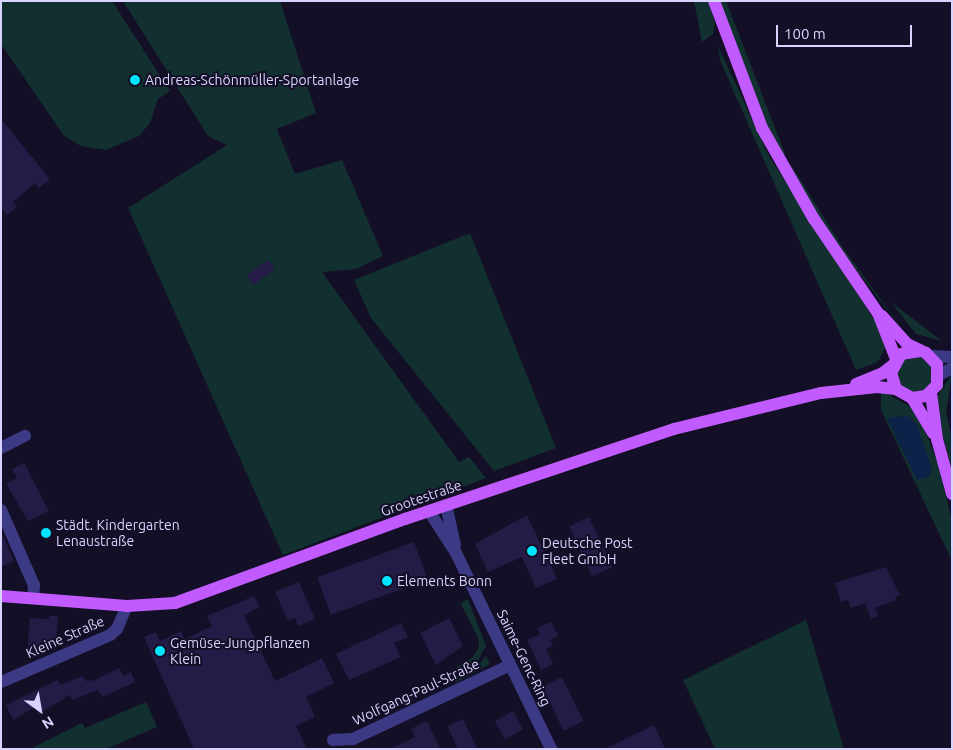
<!DOCTYPE html>
<meta charset="utf-8">
<style>
body{margin:0}
#map{position:relative;width:953px;height:750px;overflow:hidden;background:#130f26;font-family:Ubuntu,sans-serif}
div>[style]{position:absolute}
.green>*{inset:0;background:#12302f}
.round{border-radius:50%}
.water>*{inset:0;background:#0c2248}
.building>*{inset:0;background:#241b47;transform-origin:0 0}
.minor>*{height:12px;margin:-6px;padding:0 6px;transform-origin:6px;border-radius:6px;background:#3d3a85}
.major>*{height:12px;margin:-6px;padding:0 6px;transform-origin:6px;border-radius:6px;background:#c25bff}
.dots>*{width:14px;height:14px;translate:-50% -50%;box-sizing:border-box;border:2px solid #130f26;border-radius:50%}
span{translate:-50% -50%;white-space:nowrap;text-align:center;line-height:1.15;-webkit-text-stroke:4px #130f26;paint-order:stroke}
.poi-label{font-size:14px;color:#d9d4ff}
.left{translate:0 -50%;text-align:left}
.street-label{font-size:14px;color:#d9d4ff}
.frame{position:absolute;inset:0;border:2px solid #d9d4ff;pointer-events:none}
.north{position:absolute;left:15px;top:685px;width:50px;height:50px;-webkit-text-stroke:4px #130f26;paint-order:stroke;rotate:148deg;font-size:14px;font-weight:700;line-height:20px;text-align:center;color:#d9d4ff}
.north::after{content:'';display:block;margin:auto;width:18px;height:22px;background:#d9d4ff;clip-path:polygon(50% 0,100% 100%,50% 72%,0 100%)}
.scale{position:absolute;left:776px;top:25px;width:136px;height:22px;box-sizing:border-box;border:2px solid #d9d4ff;border-top:0;padding-left:6px;font-size:15px;line-height:18px;white-space:nowrap;color:#d9d4ff;-webkit-text-stroke:4px #130f26;paint-order:stroke}
</style>
<div id="map">
<div class="green">
<div style="clip-path:polygon(1px 1px,112px 1px,170px 91px,158px 99px,150px 123px,139px 136px,106px 150px,81px 146px,64px 136px,1px 44px)"></div>
<div style="clip-path:polygon(123px 1px,280px 1px,316px 113px,277px 129px,295px 174px,342px 160px,383px 256px,356px 269px,322px 272px,459px 462px,469px 457px,486px 478px,283px 555px,128px 208px,227px 145px,208px 136px)"></div>
<div style="clip-path:polygon(694px 1px,708px 1px,715px 24px,713px 34px,702px 42px)"></div>
<div style="clip-path:polygon(719px 1px,726px 1px,785px 154px,782px 155px,757px 104px)"></div>
<div style="clip-path:polygon(718px 46px,769px 156px,888px 341px,878px 362px,856px 370px,720px 60px)"></div>
<div style="clip-path:polygon(791px 165px,843px 248px,904px 331px,841px 250px,788px 167px)"></div>
<div style="clip-path:polygon(470px 233px,556px 448px,494px 471px,371px 318px,354px 280px)"></div>
<div style="clip-path:polygon(891px 302px,942px 341px,916px 334px)"></div>
<div class="round" style="left:897px;top:356px;width:36px;height:36px"></div>
<div style="clip-path:polygon(952px 374px,946px 412px,952px 439px,952px 469px,936px 412px,937px 397px)"></div>
<div style="clip-path:polygon(881px 390px,914px 409px,921px 420px,938px 464px,952px 521px,952px 561px,881px 410px)"></div>
<div style="clip-path:polygon(468px 599px,486px 646px,476px 664px,458px 673px,456px 667px,472px 658px,479px 647px,478px 638px,461px 604px,456px 606px)"></div>
<div style="clip-path:polygon(806px 620px,844px 749px,715px 749px,683px 680px)"></div>
<div style="clip-path:polygon(486px 656px,490px 664px,456px 683px,454px 678px,476px 668px)"></div>
<div style="clip-path:polygon(146px 702px,157px 727px,106px 749px,30px 749px,82px 723px,85px 728px)"></div>
</div>
<div class="water">
<div style="clip-path:polygon(908px 416px,916px 423px,932px 468px,930px 476px,917px 480px,887px 418px)"></div>
</div>
<div class="building">
<div style="clip-path:polygon(1px 119px,50px 179px,39px 188px,35px 183px,13px 202px,17px 207px,7px 215px,1px 208px)"></div>
<div style="left:268px;top:260px;width:12px;height:26px;rotate:55deg"></div>
<div style="clip-path:polygon(24px 463px,49px 511px,28px 521px,6px 484px,17px 478px,12px 469px)"></div>
<div style="clip-path:polygon(527px 515px,557px 579px,536px 588px,522px 557px,488px 572px,475px 544px)"></div>
<div style="left:589px;top:517px;width:55px;height:22px;rotate:65deg"></div>
<div style="clip-path:polygon(1px 531px,14px 561px,1px 567px)"></div>
<div style="left:414px;top:542px;width:40px;height:103px;rotate:70deg"></div>
<div style="clip-path:polygon(886px 567px,900px 595px,895px 597px,896px 600px,875px 608px,878px 616px,871px 619px,865px 603px,851px 608px,848px 600px,841px 602px,835px 583px)"></div>
<div style="clip-path:polygon(299px 582px,315px 619px,298px 626px,295px 618px,288px 621px,275px 592px)"></div>
<div style="clip-path:polygon(254px 596px,260px 607px,244px 615px,275px 681px,322px 658px,334px 683px,306px 697px,315px 717px,296px 726px,307px 749px,194px 749px,144px 637px,156px 632px,160px 641px,181px 631px,185px 639px,212px 626px,207px 616px)"></div>
<div style="clip-path:polygon(49px 616px,58px 616px,55px 650px,36px 648px,35px 658px,27px 658px,30px 618px,49px 619px)"></div>
<div style="clip-path:polygon(449px 618px,463px 646px,436px 665px,420px 633px)"></div>
<div style="clip-path:polygon(551px 622px,558px 636px,550px 640px,553px 646px,546px 649px,553px 664px,541px 670px,527px 640px,540px 634px,537px 628px)"></div>
<div style="clip-path:polygon(401px 623px,408px 637px,394px 643px,401px 657px,349px 680px,336px 654px)"></div>
<div style="clip-path:polygon(119px 668px,123px 676px,131px 672px,135px 682px,102px 697px,98px 690px,72px 700px,70px 695px,38px 714px,35px 707px,13px 720px,6px 705px,57px 680px,60px 685px,83px 676px,86px 681px,95px 680px)"></div>
<div style="left:562px;top:677px;width:49px;height:22px;rotate:64deg"></div>
<div style="left:513px;top:711px;width:21px;height:21px;rotate:61deg"></div>
<div style="clip-path:polygon(463px 719px,466px 725px,477px 749px,458px 749px,450px 732px,448px 726px)"></div>
<div style="clip-path:polygon(427px 721px,440px 749px,390px 749px,415px 737px,411px 729px)"></div>
<div style="clip-path:polygon(654px 725px,665px 749px,605px 749px)"></div>
</div>
<div class="minor">
<div style="left:932px;top:356px;width:20px;rotate:3deg"></div>
<div style="left:939px;top:375px;width:15px;rotate:-28deg"></div>
<div style="left:1px;top:448px;width:27px;rotate:-27deg"></div>
<div style="left:446px;top:505px;width:41px;rotate:77.3deg"></div>
<div style="left:1px;top:510px;width:82px;rotate:66.3deg"></div>
<div style="left:34px;top:585px;width:13px;rotate:94deg"></div>
<div style="left:429px;top:511px;width:50px;rotate:57.3deg"></div>
<div style="left:456px;top:553px;width:218px;rotate:64.1deg"></div>
<div style="left:1px;top:682px;width:119px;rotate:-23.3deg"></div>
<div style="left:110px;top:635px;width:9px;rotate:-41deg"></div>
<div style="left:117px;top:629px;width:25px;rotate:-67deg"></div>
<div style="left:333px;top:740px;width:20px;rotate:-3deg"></div>
<div style="left:353px;top:739px;width:174px;rotate:-25.2deg"></div>
</div>
<div class="major">
<div style="left:714px;top:1px;width:136px;rotate:69.3deg"></div>
<div style="left:762px;top:128px;width:105px;rotate:60.3deg"></div>
<div style="left:814px;top:219px;width:114px;rotate:55.8deg"></div>
<div style="left:878px;top:313px;width:49px;rotate:68.6deg"></div>
<div style="left:882px;top:316px;width:38px;rotate:48deg"></div>
<div style="left:907px;top:344px;width:21px;rotate:25deg"></div>
<div style="left:926px;top:353px;width:16px;rotate:47deg"></div>
<div style="left:937px;top:365px;width:20px;rotate:90deg"></div>
<div style="left:937px;top:385px;width:16px;rotate:135deg"></div>
<div style="left:926px;top:396px;width:14px;rotate:172deg"></div>
<div style="left:912px;top:398px;width:18px;rotate:-151deg"></div>
<div style="left:896px;top:389px;width:17px;rotate:-107deg"></div>
<div style="left:891px;top:373px;width:21px;rotate:-62deg"></div>
<div style="left:901px;top:354px;width:19px;rotate:-9deg"></div>
<div style="left:856px;top:384px;width:29px;rotate:-22deg"></div>
<div style="left:883px;top:373px;width:13px;rotate:-39deg"></div>
<div style="left:931px;top:393px;width:46px;rotate:82.6deg"></div>
<div style="left:937px;top:439px;width:57px;rotate:74.7deg"></div>
<div style="left:912px;top:398px;width:41px;rotate:59deg"></div>
<div style="left:1px;top:596px;width:126px;rotate:4.5deg"></div>
<div style="left:127px;top:606px;width:48px;rotate:-3.6deg"></div>
<div style="left:175px;top:603px;width:245px;rotate:-20.1deg"></div>
<div style="left:405px;top:519px;width:284px;rotate:-18.5deg"></div>
<div style="left:674px;top:429px;width:151px;rotate:-13.8deg"></div>
<div style="left:821px;top:393px;width:56px;rotate:-6.1deg"></div>
<div style="left:877px;top:387px;width:19px;rotate:6deg"></div>
</div>
<div class="dots">
<div style="left:135px;top:80px;background:#00e5ff"></div>
<div style="left:46px;top:533px;background:#00e5ff"></div>
<div style="left:532px;top:551px;background:#00e5ff"></div>
<div style="left:387px;top:581px;background:#00e5ff"></div>
<div style="left:160px;top:651px;background:#00e5ff"></div>
</div>
<div class="poi-label">
<span class="left" style="left:145px;top:80px">Andreas-Schönmüller-Sportanlage</span>
<span class="left" style="left:56px;top:533px">Städt. Kindergarten<br>Lenaustraße</span>
<span class="left" style="left:542px;top:551px">Deutsche Post<br>Fleet GmbH</span>
<span class="left" style="left:397px;top:581px">Elements Bonn</span>
<span class="left" style="left:170px;top:651px">Gemüse-Jungpflanzen<br>Klein</span>
</div>
<div class="street-label">
<span style="left:421px;top:498px;rotate:-19deg">Grootestraße</span>
<span style="left:65px;top:637px;rotate:-24deg">Kleine Straße</span>
<span style="left:524px;top:658px;rotate:64deg">Saime-Genc-Ring</span>
<span style="left:416px;top:692px;rotate:-25deg">Wolfgang-Paul-Straße</span>
</div>
<div class="frame"></div>
<div class="north">N</div>
<div class="scale">100 m</div>
</div>
